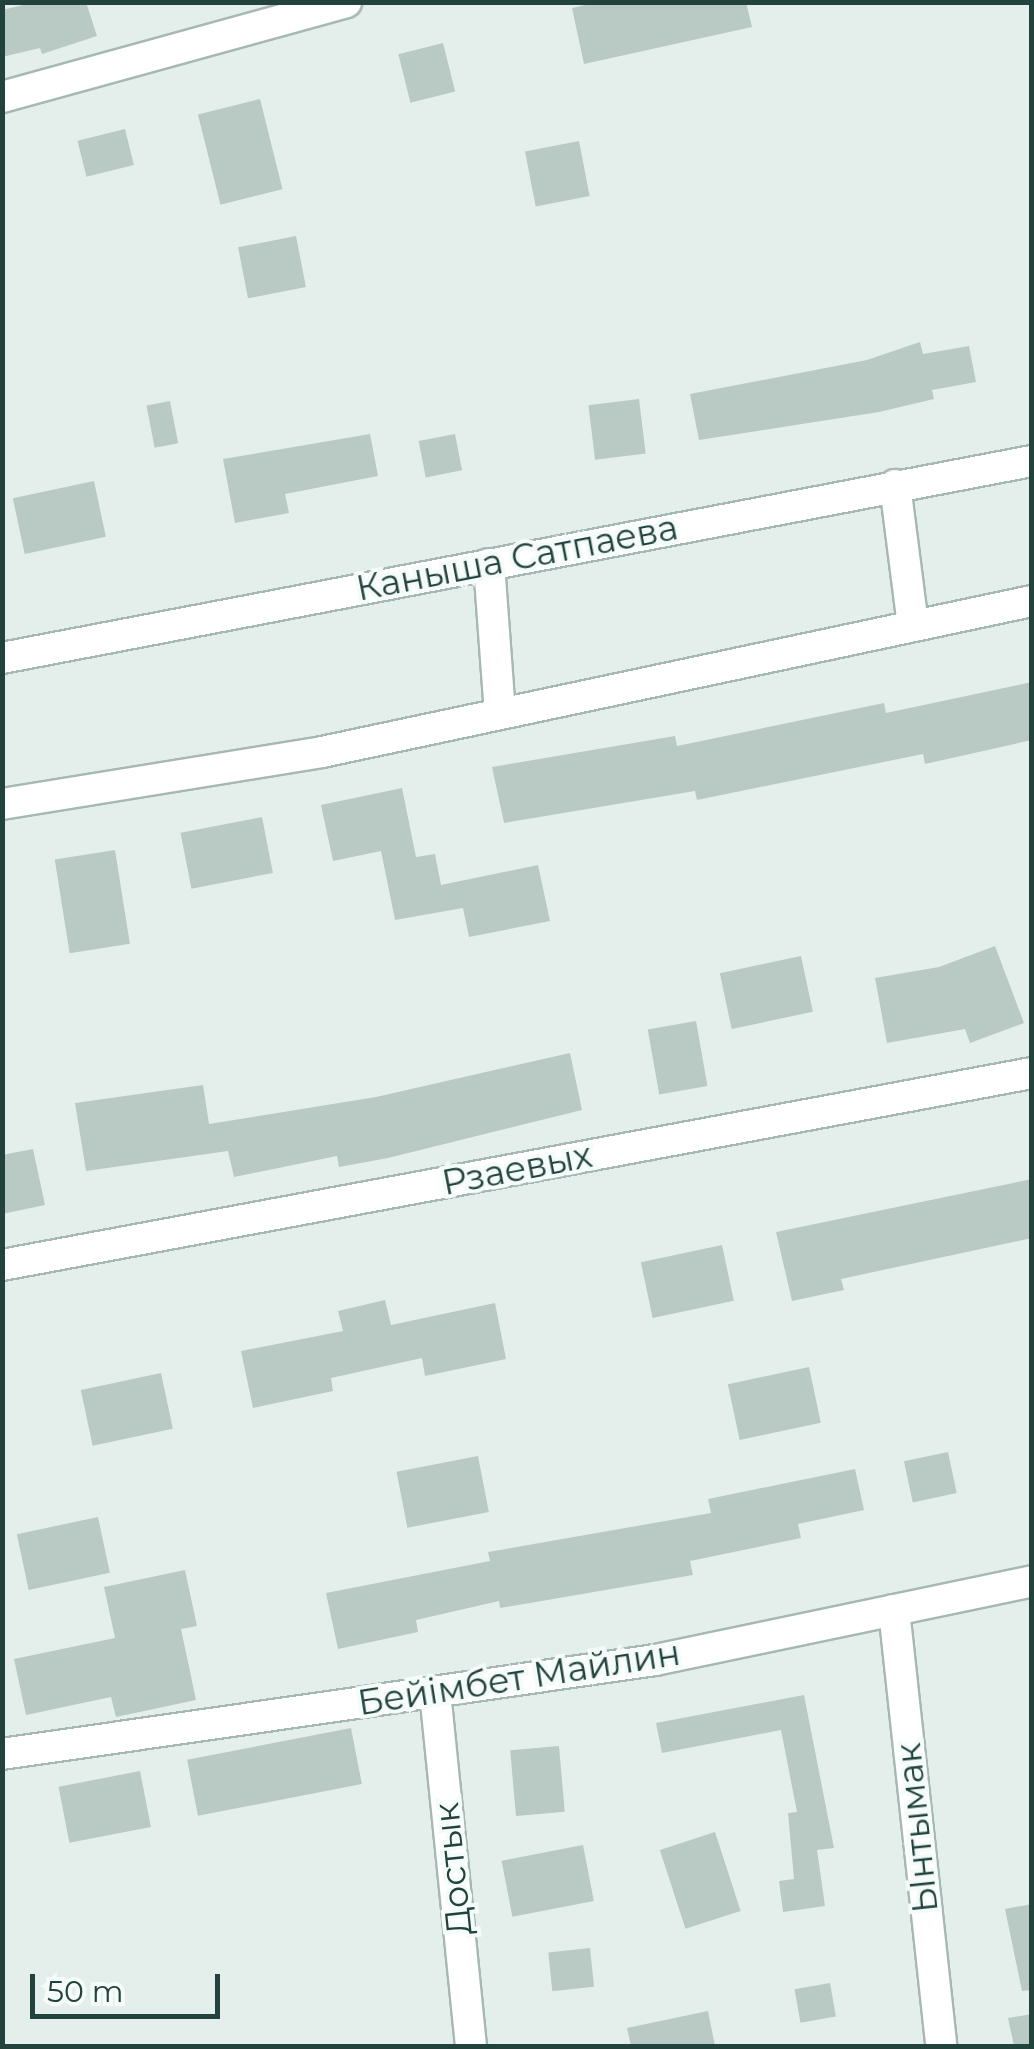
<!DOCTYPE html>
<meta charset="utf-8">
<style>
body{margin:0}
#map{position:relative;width:1034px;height:2049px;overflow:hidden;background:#e4efeb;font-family:Montserrat,sans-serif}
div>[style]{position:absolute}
.building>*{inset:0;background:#b9cac4;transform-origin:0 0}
.roads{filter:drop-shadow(2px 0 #a6b8b3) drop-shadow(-2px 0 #a6b8b3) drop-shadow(0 2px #a6b8b3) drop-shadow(0 -2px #a6b8b3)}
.minor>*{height:30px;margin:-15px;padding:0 15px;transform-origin:15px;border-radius:15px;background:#fff}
span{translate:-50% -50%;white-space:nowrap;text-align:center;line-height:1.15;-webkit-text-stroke:8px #f5fbf8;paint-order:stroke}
.street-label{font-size:35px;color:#21423d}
.frame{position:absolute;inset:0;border:5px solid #21423d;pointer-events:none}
.scale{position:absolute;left:30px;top:1974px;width:190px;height:45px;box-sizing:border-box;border:5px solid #21423d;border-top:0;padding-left:12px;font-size:30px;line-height:35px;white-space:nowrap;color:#21423d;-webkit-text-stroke:8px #f5fbf8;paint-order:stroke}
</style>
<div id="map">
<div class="building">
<div style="clip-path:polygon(36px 2px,86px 2px,97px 36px,42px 54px,40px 48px,2px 57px,2px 10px)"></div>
<div style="clip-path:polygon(598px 2px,746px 2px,752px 27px,584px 64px,572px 8px)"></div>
<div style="left:443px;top:43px;width:50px;height:46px;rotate:76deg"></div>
<div style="left:260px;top:99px;width:93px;height:64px;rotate:76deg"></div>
<div style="left:125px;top:129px;width:37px;height:49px;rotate:76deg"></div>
<div style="left:579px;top:141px;width:56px;height:55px;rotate:79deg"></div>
<div style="left:296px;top:236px;width:52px;height:59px;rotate:79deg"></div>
<div style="clip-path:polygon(920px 342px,923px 354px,969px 346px,976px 382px,932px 390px,934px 399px,879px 412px,699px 440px,690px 394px,867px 360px)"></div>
<div style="left:639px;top:399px;width:55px;height:51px;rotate:83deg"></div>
<div style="left:170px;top:401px;width:43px;height:24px;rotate:79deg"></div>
<div style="clip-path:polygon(370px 434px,378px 476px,285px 494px,289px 513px,235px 523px,223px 459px)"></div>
<div style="left:455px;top:434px;width:37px;height:37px;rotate:79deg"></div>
<div style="left:94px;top:481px;width:57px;height:83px;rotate:78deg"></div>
<div style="clip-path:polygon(1032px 682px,1032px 740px,925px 764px,923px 754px,697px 800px,695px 791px,504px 823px,492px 767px,675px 736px,677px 746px,884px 703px,886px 713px)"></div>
<div style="clip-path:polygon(402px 788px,416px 857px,435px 854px,441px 885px,538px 865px,550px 921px,469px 937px,463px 908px,395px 920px,381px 851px,333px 861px,321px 805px)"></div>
<div style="left:262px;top:817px;width:57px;height:83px;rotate:79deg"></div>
<div style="left:115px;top:850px;width:95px;height:61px;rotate:81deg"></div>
<div style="clip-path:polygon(995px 946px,1024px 1023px,970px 1043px,965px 1029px,887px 1043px,875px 978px,939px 967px)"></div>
<div style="left:801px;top:956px;width:57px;height:83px;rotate:78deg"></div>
<div style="left:696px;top:1021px;width:66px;height:49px;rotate:80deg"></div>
<div style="clip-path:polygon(570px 1053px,582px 1110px,388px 1158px,339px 1167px,337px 1156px,234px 1177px,228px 1151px,86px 1171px,75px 1103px,203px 1085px,209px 1124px,376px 1097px)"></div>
<div style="clip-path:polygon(33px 1149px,45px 1205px,2px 1214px,2px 1155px)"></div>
<div style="clip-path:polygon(1032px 1179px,1032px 1238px,841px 1279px,844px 1290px,792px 1301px,776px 1232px)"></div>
<div style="left:722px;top:1245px;width:57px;height:83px;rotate:78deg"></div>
<div style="clip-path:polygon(385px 1300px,391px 1325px,495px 1303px,506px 1359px,425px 1376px,422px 1358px,331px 1378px,333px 1391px,253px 1408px,241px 1351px,343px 1331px,338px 1311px)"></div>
<div style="left:809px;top:1367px;width:57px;height:83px;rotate:78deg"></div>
<div style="left:161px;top:1373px;width:57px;height:82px;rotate:78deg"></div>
<div style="left:948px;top:1452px;width:42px;height:45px;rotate:78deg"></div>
<div style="left:478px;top:1456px;width:57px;height:83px;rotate:79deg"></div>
<div style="clip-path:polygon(855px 1469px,864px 1510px,798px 1524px,801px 1538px,690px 1561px,693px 1575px,500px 1608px,499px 1601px,416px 1620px,418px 1632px,338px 1649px,326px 1593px,490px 1561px,488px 1552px,711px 1513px,708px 1499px)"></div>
<div style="left:98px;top:1517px;width:57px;height:83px;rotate:78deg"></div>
<div style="clip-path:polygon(185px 1570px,197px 1626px,181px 1629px,196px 1700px,116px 1717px,111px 1697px,26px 1715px,14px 1659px,115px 1638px,104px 1587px)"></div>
<div style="clip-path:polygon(804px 1695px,834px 1848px,817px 1850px,825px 1906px,783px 1912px,779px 1881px,794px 1879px,788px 1813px,797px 1812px,781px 1730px,662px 1753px,656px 1723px)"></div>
<div style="left:351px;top:1728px;width:57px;height:167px;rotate:79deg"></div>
<div style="left:559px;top:1746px;width:66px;height:49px;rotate:85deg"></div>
<div style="left:140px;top:1771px;width:57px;height:83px;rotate:79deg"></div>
<div style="left:715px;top:1832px;width:83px;height:58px;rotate:72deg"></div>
<div style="left:583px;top:1845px;width:57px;height:83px;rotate:79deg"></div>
<div style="clip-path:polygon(1032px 1904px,1032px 1990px,1022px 1991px,1005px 1909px)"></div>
<div style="left:590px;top:1948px;width:39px;height:42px;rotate:84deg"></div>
<div style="left:830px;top:1983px;width:34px;height:36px;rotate:80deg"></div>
<div style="clip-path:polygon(708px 2011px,715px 2046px,631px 2046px,627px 2028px)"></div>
<div style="clip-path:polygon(1032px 2014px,1032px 2046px,1014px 2046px,1008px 2018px)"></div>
</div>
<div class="roads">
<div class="minor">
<div style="left:2px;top:97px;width:357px;rotate:-15.4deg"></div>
<div style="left:895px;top:485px;width:142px;rotate:82.7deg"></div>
<div style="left:489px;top:564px;width:150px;rotate:85.8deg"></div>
<div style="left:2px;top:658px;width:1049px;rotate:-10.83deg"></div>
<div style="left:2px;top:804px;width:324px;rotate:-9.2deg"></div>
<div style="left:322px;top:752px;width:726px;rotate:-12.01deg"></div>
<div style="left:2px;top:1265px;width:1048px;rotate:-10.56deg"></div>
<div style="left:894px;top:1610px;width:439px;rotate:83.8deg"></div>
<div style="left:435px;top:1692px;width:356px;rotate:84.2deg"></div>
<div style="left:2px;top:1754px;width:660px;rotate:-8.19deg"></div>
<div style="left:655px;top:1660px;width:385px;rotate:-11.8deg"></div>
</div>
</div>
<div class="street-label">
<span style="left:517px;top:558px;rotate:-11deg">Каныша Сатпаева</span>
<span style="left:517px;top:1169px;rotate:-11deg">Рзаевых</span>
<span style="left:519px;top:1678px;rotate:-9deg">Бейімбет Майлин</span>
<span style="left:917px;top:1828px;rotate:-96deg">Ынтымак</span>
<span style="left:453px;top:1869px;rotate:-96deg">Достык</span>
</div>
<div class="frame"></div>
<div class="scale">50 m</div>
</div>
